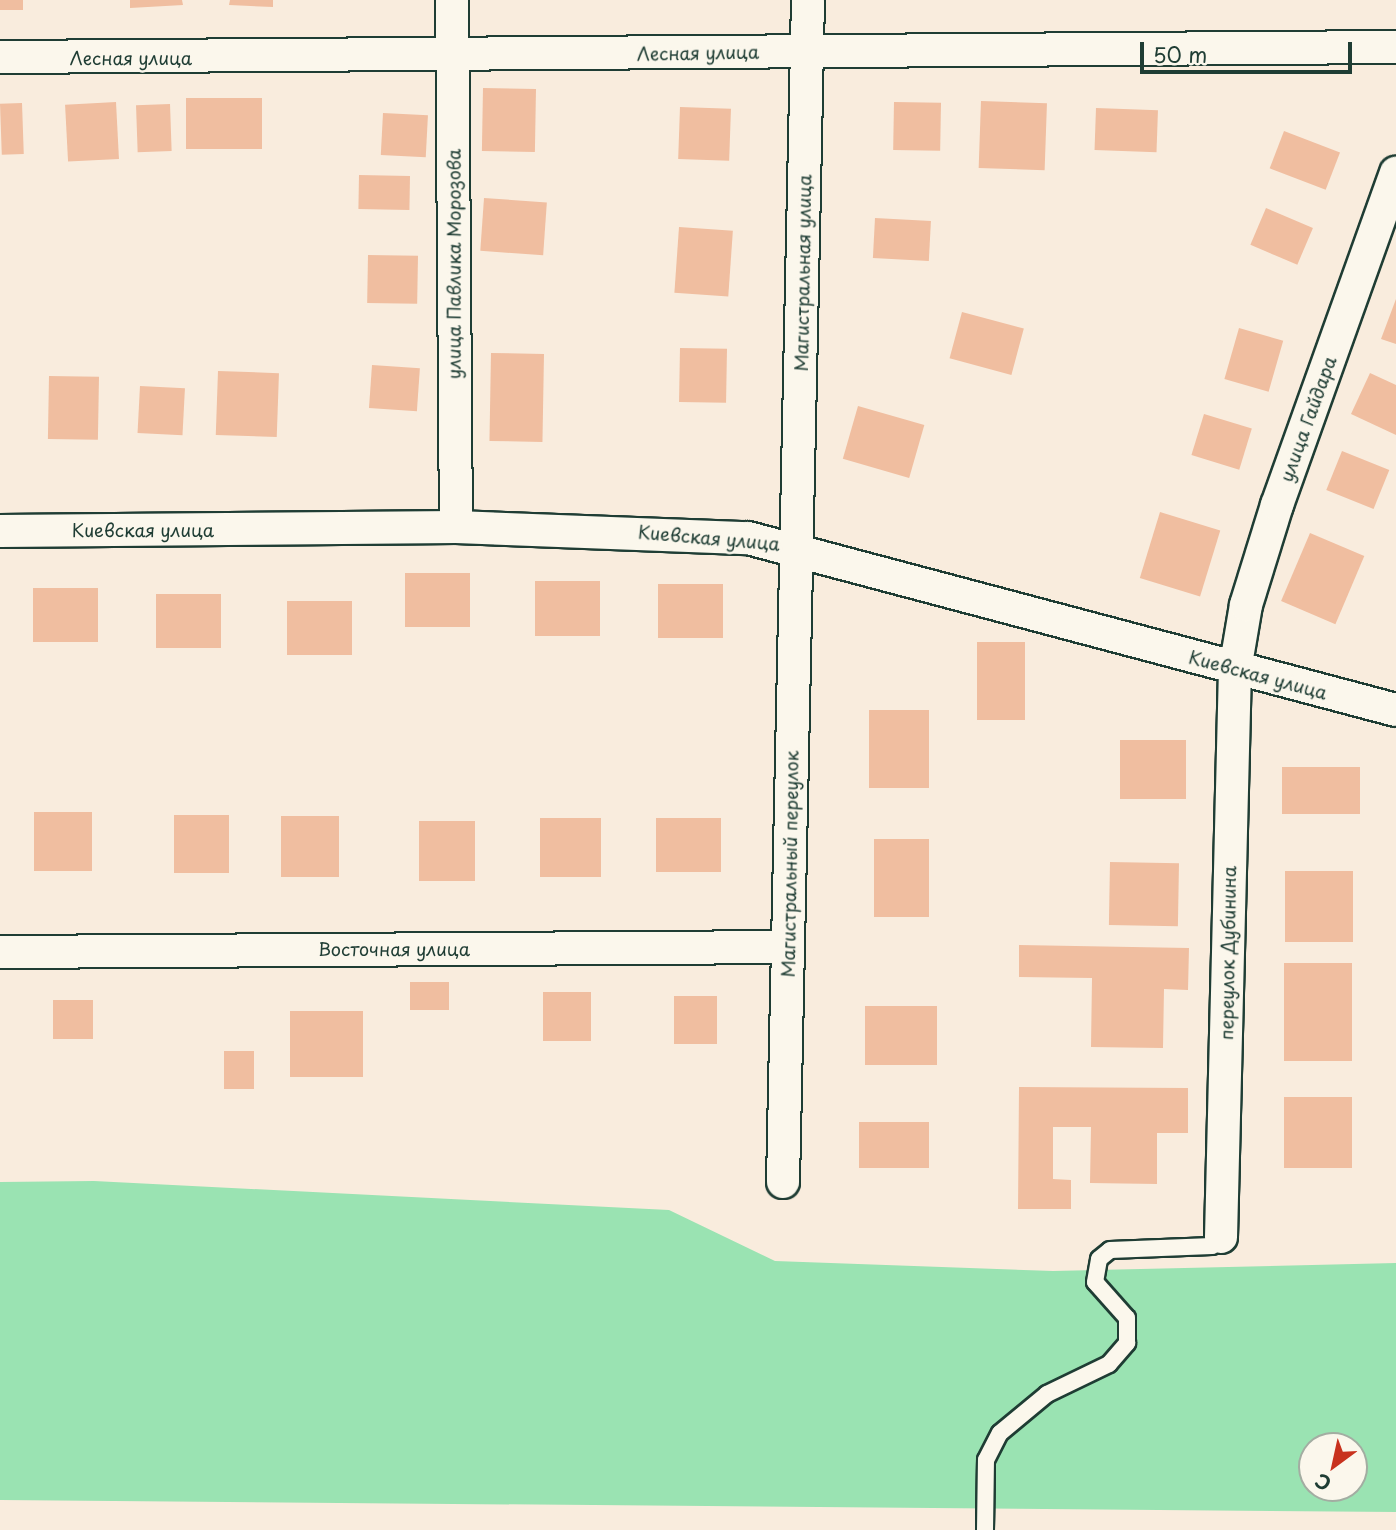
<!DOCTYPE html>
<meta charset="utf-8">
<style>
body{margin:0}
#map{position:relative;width:1396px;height:1530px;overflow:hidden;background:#f9ecdd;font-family:"Playpen Sans",sans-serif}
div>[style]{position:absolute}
.green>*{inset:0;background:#9ae3b2}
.building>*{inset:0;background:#f0bea0;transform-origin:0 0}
.roads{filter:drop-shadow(2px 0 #1f3d34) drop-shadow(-2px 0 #1f3d34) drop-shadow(0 2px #1f3d34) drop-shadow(0 -2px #1f3d34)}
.service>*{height:16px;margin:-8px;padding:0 8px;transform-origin:8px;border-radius:8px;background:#fbf7ec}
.minor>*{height:32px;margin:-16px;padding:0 16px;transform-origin:16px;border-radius:16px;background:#fbf7ec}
span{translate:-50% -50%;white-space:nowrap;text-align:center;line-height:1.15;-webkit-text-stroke:5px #fbf7ec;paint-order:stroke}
.street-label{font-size:18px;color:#1f3d34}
.north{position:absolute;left:1298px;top:1432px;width:70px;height:70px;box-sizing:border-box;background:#fbf7ec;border:2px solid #a3ada2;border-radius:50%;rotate:213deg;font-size:19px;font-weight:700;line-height:28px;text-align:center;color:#1f3d34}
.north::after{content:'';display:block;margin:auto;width:24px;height:32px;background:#c8321e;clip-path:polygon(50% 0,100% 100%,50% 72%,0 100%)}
.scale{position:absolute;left:1140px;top:42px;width:212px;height:32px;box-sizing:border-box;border:4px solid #1f3d34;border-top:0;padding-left:9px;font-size:21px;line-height:24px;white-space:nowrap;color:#1f3d34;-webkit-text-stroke:5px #fbf7ec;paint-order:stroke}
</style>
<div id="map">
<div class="green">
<div style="clip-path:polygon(evenodd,94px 1181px,669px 1210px,775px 1261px,1053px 1271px,1396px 1263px,1396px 1512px,0 1500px,0 1182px,94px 1181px,1312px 1446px,1354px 1446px,1354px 1488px,1312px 1488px,1312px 1446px)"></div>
</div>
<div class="building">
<div style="left:0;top:0;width:23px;height:10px"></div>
<div style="clip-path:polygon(130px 0,182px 0,183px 5px,130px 8px)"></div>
<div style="clip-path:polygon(230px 0,273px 0,273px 7px,229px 5px)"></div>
<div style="left:483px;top:88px;width:53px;height:63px;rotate:1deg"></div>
<div style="left:186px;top:98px;width:76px;height:51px"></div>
<div style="left:981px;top:101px;width:66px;height:67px;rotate:2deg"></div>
<div style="left:116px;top:102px;width:57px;height:51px;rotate:87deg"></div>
<div style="left:894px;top:102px;width:47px;height:48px;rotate:1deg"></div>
<div style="left:22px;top:103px;width:51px;height:22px;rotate:88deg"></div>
<div style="left:170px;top:104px;width:47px;height:34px;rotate:88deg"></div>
<div style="left:680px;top:107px;width:51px;height:52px;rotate:2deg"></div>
<div style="left:1096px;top:108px;width:62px;height:42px;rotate:2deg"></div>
<div style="left:383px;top:113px;width:45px;height:42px;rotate:3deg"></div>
<div style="left:1284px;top:131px;width:60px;height:40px;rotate:21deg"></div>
<div style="left:359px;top:175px;width:51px;height:34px;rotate:1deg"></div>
<div style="left:484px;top:198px;width:63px;height:53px;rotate:4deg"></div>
<div style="left:1266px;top:208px;width:51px;height:40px;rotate:23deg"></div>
<div style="left:875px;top:218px;width:56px;height:40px;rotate:3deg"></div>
<div style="left:679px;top:227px;width:54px;height:66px;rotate:4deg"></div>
<div style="left:368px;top:255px;width:50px;height:48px;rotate:1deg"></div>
<div style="clip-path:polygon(1396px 299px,1396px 344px,1381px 339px)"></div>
<div style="left:962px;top:312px;width:64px;height:48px;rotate:15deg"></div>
<div style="left:1239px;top:328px;width:46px;height:53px;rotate:16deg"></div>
<div style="left:680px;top:348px;width:47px;height:54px;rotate:1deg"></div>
<div style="left:491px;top:353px;width:53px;height:88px;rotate:1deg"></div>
<div style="left:372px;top:365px;width:48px;height:43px;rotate:4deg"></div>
<div style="left:218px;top:371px;width:61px;height:64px;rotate:2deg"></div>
<div style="clip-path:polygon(1370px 373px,1396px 385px,1396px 435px,1351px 414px)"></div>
<div style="left:49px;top:376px;width:50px;height:63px;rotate:1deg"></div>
<div style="left:140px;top:386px;width:45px;height:47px;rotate:3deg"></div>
<div style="left:858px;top:406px;width:69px;height:55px;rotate:16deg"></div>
<div style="left:1204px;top:414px;width:50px;height:43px;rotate:17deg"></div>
<div style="left:1342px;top:451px;width:51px;height:42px;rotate:22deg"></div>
<div style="left:1160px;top:512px;width:63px;height:69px;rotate:17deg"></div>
<div style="left:1310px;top:533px;width:59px;height:74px;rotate:23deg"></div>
<div style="left:405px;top:573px;width:65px;height:54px"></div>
<div style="left:535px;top:581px;width:65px;height:55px"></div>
<div style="left:658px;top:584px;width:65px;height:54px"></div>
<div style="left:33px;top:588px;width:65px;height:54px"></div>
<div style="left:156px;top:594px;width:65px;height:54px"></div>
<div style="left:287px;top:601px;width:65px;height:54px"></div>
<div style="left:977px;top:642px;width:48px;height:78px"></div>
<div style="left:869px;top:710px;width:60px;height:78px"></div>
<div style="left:1120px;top:740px;width:66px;height:59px"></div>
<div style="left:1282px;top:767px;width:78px;height:47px"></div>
<div style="left:34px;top:812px;width:58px;height:59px"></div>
<div style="left:174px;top:815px;width:55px;height:58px"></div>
<div style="left:281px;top:816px;width:58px;height:61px"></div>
<div style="left:540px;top:818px;width:61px;height:59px"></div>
<div style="left:656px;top:818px;width:65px;height:54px"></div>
<div style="left:419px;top:821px;width:56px;height:60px"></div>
<div style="left:874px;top:839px;width:55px;height:78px"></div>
<div style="left:1110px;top:862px;width:69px;height:63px;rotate:1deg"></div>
<div style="left:1285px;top:871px;width:68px;height:71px"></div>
<div style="clip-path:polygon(1019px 945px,1189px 948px,1188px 990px,1164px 989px,1163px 1048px,1091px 1047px,1092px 978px,1019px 977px)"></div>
<div style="left:1284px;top:963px;width:68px;height:98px"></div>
<div style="left:410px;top:982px;width:39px;height:28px"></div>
<div style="left:543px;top:992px;width:48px;height:49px"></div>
<div style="left:674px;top:996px;width:43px;height:48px"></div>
<div style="left:53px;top:1000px;width:40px;height:39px"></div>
<div style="left:865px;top:1006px;width:72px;height:59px"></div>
<div style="left:290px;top:1011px;width:73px;height:66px"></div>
<div style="left:224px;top:1051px;width:30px;height:38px"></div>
<div style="clip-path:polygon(1019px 1087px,1188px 1088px,1188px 1133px,1157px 1133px,1157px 1184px,1090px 1183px,1091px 1127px,1053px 1127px,1053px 1179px,1071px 1180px,1071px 1209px,1018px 1209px)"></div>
<div style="left:1284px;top:1097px;width:68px;height:71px"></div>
<div style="left:859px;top:1122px;width:70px;height:46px"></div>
</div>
<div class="roads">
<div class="service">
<div style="left:985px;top:1530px;width:70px;rotate:-89.2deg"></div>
<div style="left:986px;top:1460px;width:30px;rotate:-63deg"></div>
<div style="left:1000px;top:1433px;width:61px;rotate:-39.7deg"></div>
<div style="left:1047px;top:1394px;width:69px;rotate:-25.8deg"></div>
<div style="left:1109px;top:1364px;width:28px;rotate:-49deg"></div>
<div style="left:1127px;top:1343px;width:25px;rotate:-90deg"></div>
<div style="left:1127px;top:1318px;width:48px;rotate:-131.6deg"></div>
<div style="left:1095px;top:1282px;width:23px;rotate:-80deg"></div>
<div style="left:1099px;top:1259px;width:14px;rotate:-39deg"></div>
<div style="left:1110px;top:1250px;width:102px;rotate:-2.2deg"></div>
<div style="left:1212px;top:1246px;width:13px;rotate:-45deg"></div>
</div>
<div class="minor">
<div style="left:452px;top:0;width:527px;rotate:89.57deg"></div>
<div style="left:0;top:57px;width:1396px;rotate:-0.41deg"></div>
<div style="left:0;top:531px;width:456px;rotate:-0.5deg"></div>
<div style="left:456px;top:527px;width:292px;rotate:2.2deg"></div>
<div style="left:748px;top:538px;width:670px;rotate:14.87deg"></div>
<div style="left:0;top:952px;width:788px;rotate:-0.36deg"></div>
<div style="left:783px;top:1182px;width:1182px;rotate:-88.79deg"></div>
<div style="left:1221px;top:1237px;width:567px;rotate:-88.59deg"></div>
<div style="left:1235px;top:670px;width:66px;rotate:-80.4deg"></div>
<div style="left:1246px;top:605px;width:105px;rotate:-72.8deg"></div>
<div style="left:1277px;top:505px;width:353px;rotate:-70.3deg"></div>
</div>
</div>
<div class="street-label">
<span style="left:698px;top:53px;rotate:-1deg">Лесная улица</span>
<span style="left:131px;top:58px">Лесная улица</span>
<span style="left:454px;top:264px;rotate:-90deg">улица Павлика Морозова</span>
<span style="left:803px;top:273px;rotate:-89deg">Магистральная улица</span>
<span style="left:1308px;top:419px;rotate:-70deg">улица Гайдара</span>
<span style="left:143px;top:530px">Киевская улица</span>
<span style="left:709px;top:538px;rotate:5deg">Киевская улица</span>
<span style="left:1258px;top:675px;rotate:15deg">Киевская улица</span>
<span style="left:790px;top:864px;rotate:-89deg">Магистральный переулок</span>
<span style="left:394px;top:949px">Восточная улица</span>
<span style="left:1228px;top:953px;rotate:-89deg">переулок Дубинина</span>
</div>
<div class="north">С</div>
<div class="scale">50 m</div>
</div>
